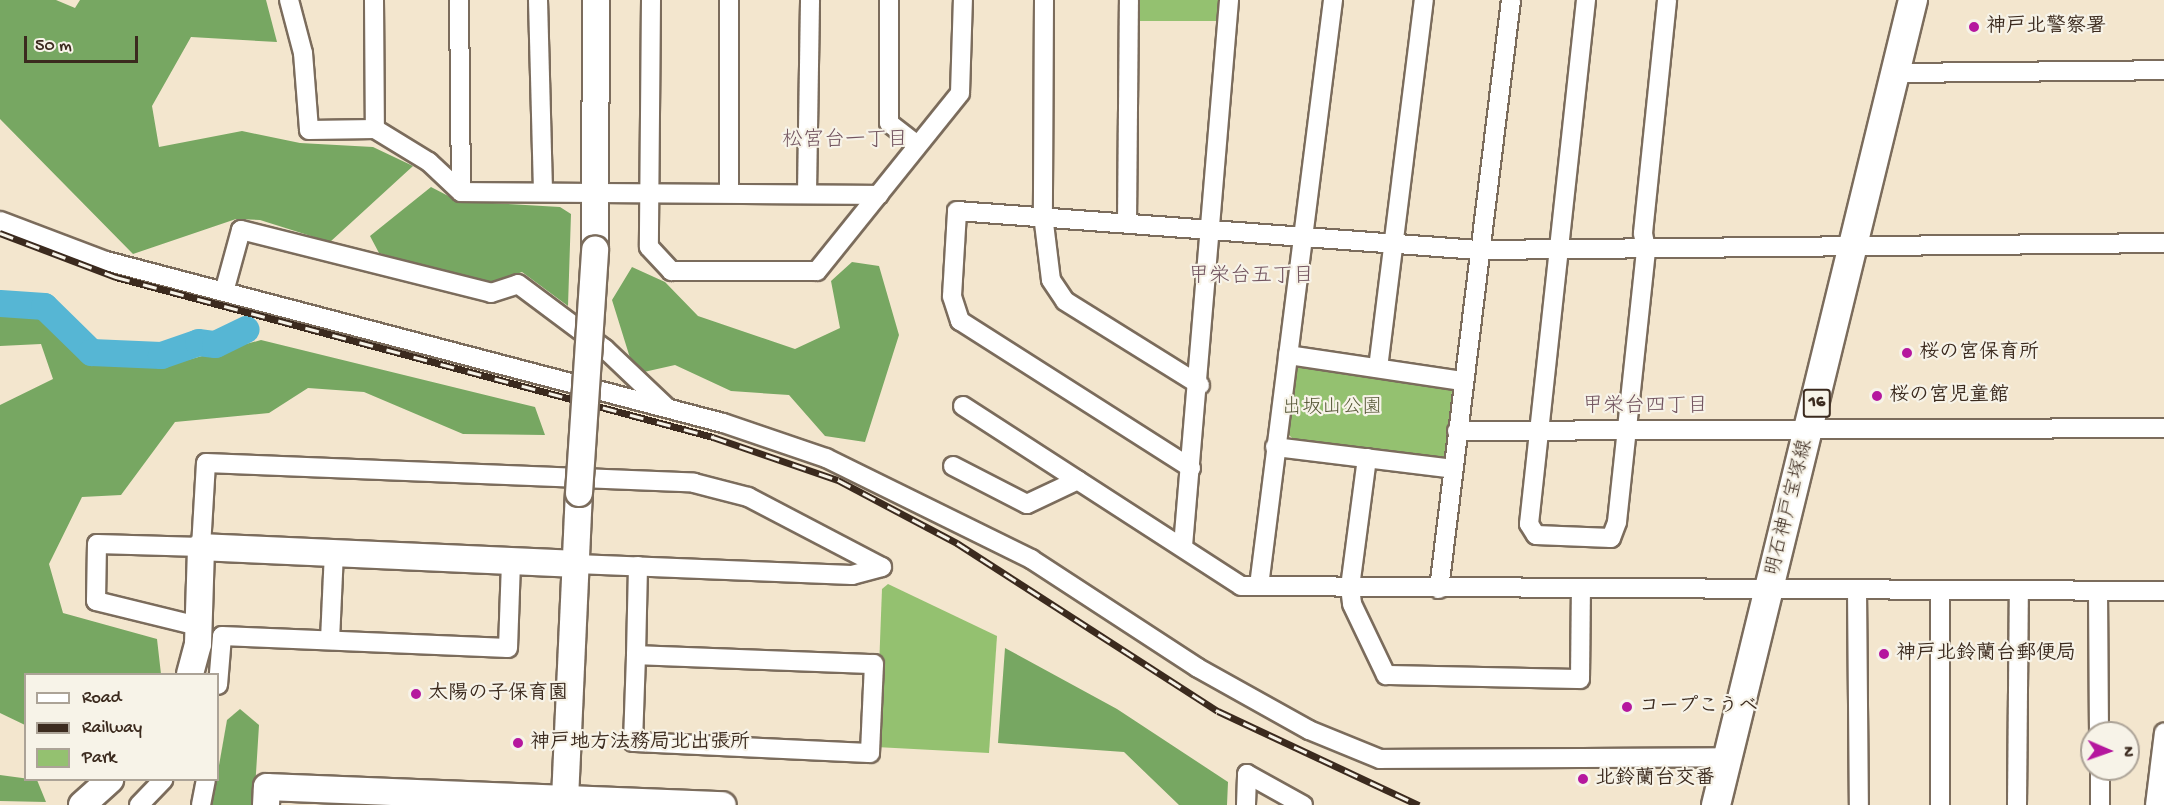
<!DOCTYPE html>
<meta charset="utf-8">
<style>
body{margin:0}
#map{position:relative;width:2164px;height:805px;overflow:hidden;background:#f3e6ce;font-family:"Gochi Hand","Klee One",sans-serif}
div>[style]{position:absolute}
.green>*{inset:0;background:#94c170;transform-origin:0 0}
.forest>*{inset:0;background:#77a762}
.river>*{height:27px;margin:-13.5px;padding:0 13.5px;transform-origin:13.5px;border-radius:13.5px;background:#56b6d4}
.roads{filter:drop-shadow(2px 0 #7b6c5c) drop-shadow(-2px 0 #7b6c5c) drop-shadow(0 2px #7b6c5c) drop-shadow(0 -2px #7b6c5c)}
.street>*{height:18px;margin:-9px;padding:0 9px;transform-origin:9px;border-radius:9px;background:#fff}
.secondary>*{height:26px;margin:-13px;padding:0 13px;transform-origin:13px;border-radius:13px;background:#fff}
.primary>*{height:28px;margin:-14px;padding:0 14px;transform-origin:14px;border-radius:14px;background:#fff}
.rail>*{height:7px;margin-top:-3.5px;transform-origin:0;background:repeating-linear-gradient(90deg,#f7f3e8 0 14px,#3b2a1e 0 28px);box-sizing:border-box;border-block:2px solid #3b2a1e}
.bridges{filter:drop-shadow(2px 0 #7b6c5c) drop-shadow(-2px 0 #7b6c5c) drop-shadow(0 2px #7b6c5c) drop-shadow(0 -2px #7b6c5c)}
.secondary-bridge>*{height:26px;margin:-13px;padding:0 13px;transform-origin:13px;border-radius:13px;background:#fff}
.dots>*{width:16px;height:16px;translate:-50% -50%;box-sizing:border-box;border:3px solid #f7f3e8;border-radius:50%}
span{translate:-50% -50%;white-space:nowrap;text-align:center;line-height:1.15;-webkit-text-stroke:4.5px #f7f3e8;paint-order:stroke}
.shield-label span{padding:2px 4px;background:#f7f3e8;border:2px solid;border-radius:4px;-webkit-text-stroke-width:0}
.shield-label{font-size:18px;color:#3b2a1e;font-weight:700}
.poi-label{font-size:20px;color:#3b2a1e;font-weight:700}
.left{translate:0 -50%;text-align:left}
.park-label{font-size:20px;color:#565737}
.street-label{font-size:20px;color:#3b2a1e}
.neighbourhood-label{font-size:21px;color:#72545f}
.legend{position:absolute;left:24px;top:673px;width:195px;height:108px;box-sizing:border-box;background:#f7f3e8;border:2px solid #aca397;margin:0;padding:8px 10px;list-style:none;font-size:18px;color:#3b2a1e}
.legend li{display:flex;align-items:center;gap:12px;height:30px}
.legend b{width:30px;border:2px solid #aca397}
.north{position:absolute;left:2080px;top:721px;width:60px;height:60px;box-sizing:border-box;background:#f7f3e8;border:2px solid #aca397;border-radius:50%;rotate:92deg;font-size:16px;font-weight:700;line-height:24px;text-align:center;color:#3b2a1e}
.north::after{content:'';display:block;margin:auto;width:21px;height:27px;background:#b5179e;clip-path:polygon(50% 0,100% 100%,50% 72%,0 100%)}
.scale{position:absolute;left:24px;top:36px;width:114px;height:27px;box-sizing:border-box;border:3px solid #3b2a1e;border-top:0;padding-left:8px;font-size:18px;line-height:21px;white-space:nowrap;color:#3b2a1e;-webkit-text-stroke:4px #f7f3e8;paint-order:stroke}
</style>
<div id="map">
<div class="green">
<div style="left:1135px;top:0;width:89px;height:21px"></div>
<div style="clip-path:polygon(1297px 361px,1447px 386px,1452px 391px,1448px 454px,1438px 462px,1297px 443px,1287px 433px)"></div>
<div style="clip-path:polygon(888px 584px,997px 636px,989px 753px,876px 747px,882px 589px)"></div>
</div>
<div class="forest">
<div style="clip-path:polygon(0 0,56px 0,75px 8px,80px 0,266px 0,277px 42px,191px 37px,152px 106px,159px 147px,242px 131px,300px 143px,373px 147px,413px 166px,330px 242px,260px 220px,236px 219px,133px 254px,0 119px)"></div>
<div style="clip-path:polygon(431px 187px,458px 201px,560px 207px,571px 214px,568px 306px,522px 272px,490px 284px,379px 253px,370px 236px)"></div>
<div style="clip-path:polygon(852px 262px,879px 266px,899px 335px,865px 442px,825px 436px,789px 395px,731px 391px,675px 365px,635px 374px,612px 300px,632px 267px,665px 282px,698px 316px,795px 349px,840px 328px,831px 281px)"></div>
<div style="clip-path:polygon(0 312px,39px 315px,89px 362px,162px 367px,261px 340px,535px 407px,545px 435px,463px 434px,364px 392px,308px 388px,269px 413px,175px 422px,121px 495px,82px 497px,49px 564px,63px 613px,157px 639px,161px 674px,26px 674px,25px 725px,0 713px,0 405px,53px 379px,41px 344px,0 346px)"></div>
<div style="clip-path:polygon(1005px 648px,1117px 709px,1228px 782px,1227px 805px,1179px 805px,1124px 752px,998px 743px)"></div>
<div style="clip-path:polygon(240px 709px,259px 725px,254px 805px,212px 805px,227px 720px)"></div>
<div style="clip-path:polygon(0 775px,37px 780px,46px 802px,0 801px)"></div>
</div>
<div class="river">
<div style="left:0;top:303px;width:44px;rotate:3.9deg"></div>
<div style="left:44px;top:306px;width:66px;rotate:44.4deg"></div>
<div style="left:91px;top:352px;width:70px;rotate:2.5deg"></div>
<div style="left:161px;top:355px;width:39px;rotate:-19deg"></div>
<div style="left:198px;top:342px;width:17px;rotate:7deg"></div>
<div style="left:215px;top:344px;width:34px;rotate:-26deg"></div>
</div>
<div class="roads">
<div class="street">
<div style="left:289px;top:0;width:55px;rotate:75.2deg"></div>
<div style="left:303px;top:53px;width:77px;rotate:85.5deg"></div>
<div style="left:309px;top:130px;width:66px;rotate:-0.9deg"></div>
<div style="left:375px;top:129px;width:63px;rotate:31.4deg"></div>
<div style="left:429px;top:162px;width:44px;rotate:43.2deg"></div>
<div style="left:461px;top:192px;width:418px;rotate:0.4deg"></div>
<div style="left:374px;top:0;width:129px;rotate:89.6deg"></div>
<div style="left:459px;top:0;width:192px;rotate:89.4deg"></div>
<div style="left:538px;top:0;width:192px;rotate:88.5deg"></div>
<div style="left:651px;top:0;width:247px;rotate:90.5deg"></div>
<div style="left:649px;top:247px;width:33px;rotate:47deg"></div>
<div style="left:671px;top:271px;width:146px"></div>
<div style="left:817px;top:271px;width:228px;rotate:-51.2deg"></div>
<div style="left:960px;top:93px;width:93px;rotate:-88.2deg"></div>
<div style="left:889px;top:0;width:123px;rotate:90deg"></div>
<div style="left:889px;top:123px;width:36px;rotate:38deg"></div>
<div style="left:1044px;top:0;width:215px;rotate:90.3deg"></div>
<div style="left:1043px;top:215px;width:65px;rotate:83deg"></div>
<div style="left:1051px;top:280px;width:25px;rotate:56deg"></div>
<div style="left:1065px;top:301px;width:159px;rotate:31.9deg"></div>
<div style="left:1586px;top:0;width:527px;rotate:96.21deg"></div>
<div style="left:1529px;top:524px;width:13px;rotate:58deg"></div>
<div style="left:1536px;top:535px;width:75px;rotate:2.3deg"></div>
<div style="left:1611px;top:538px;width:17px;rotate:-69deg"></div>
<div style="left:1617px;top:522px;width:275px;rotate:-83.9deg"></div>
<div style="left:1646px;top:249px;width:16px;rotate:-101deg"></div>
<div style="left:1643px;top:233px;width:234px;rotate:-84.1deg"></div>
<div style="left:1896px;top:73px;width:268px;rotate:-0.6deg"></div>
<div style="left:729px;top:193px;width:193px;rotate:-90deg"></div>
<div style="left:807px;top:193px;width:193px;rotate:-89.1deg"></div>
<div style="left:0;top:221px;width:113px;rotate:20.7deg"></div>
<div style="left:106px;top:261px;width:638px;rotate:14.71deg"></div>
<div style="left:723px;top:423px;width:109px;rotate:18.8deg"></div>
<div style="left:826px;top:458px;width:229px;rotate:26.2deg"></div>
<div style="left:1031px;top:559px;width:199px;rotate:33.1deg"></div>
<div style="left:1198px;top:668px;width:127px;rotate:29.2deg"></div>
<div style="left:1309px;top:730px;width:77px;rotate:22.2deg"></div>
<div style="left:1380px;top:759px;width:348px;rotate:-0.3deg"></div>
<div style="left:1127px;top:223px;width:223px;rotate:-89.5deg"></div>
<div style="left:224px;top:292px;width:64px;rotate:-74.7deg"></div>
<div style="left:241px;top:230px;width:258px;rotate:14.1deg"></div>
<div style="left:491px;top:293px;width:28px;rotate:-18deg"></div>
<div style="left:518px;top:284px;width:109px;rotate:36.8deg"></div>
<div style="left:605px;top:349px;width:83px;rotate:43.5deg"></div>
<div style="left:1288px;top:355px;width:177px;rotate:8.5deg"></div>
<div style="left:1378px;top:368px;width:371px;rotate:-82.9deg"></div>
<div style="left:963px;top:406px;width:331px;rotate:32.9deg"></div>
<div style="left:1241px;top:586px;width:923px;rotate:0.31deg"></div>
<div style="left:1457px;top:431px;width:707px;rotate:-0.24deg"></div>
<div style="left:1275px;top:447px;width:179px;rotate:7deg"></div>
<div style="left:1367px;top:458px;width:130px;rotate:97.5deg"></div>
<div style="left:1350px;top:587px;width:17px;rotate:83deg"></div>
<div style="left:1352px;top:604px;width:79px;rotate:64.4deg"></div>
<div style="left:1386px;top:675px;width:194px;rotate:1.2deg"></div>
<div style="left:1580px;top:679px;width:89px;rotate:-89.4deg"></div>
<div style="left:953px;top:466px;width:83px;rotate:27.2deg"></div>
<div style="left:1027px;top:504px;width:56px;rotate:-25.2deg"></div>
<div style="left:1191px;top:468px;width:274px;rotate:-147.5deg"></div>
<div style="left:960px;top:321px;width:26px;rotate:-108deg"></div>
<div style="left:952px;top:296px;width:85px;rotate:-86.6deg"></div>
<div style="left:957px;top:211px;width:522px;rotate:4.28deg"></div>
<div style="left:1478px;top:250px;width:686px;rotate:-0.58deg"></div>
<div style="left:1183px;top:546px;width:548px;rotate:-85.18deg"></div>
<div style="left:576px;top:564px;width:276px;rotate:2.3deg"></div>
<div style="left:852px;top:575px;width:31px;rotate:-15deg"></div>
<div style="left:1259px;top:586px;width:591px;rotate:-82.8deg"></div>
<div style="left:1439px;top:589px;width:593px;rotate:-83.03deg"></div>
<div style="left:1857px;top:590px;width:215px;rotate:89.5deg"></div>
<div style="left:2098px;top:591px;width:142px;rotate:89.6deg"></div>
<div style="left:198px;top:626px;width:105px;rotate:-166.2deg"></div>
<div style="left:96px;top:601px;width:57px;rotate:-89deg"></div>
<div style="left:97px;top:544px;width:104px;rotate:1.7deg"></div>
<div style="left:201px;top:547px;width:84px;rotate:-86.6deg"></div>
<div style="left:206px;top:463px;width:488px;rotate:2.3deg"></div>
<div style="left:694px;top:483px;width:56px;rotate:14.5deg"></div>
<div style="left:748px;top:497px;width:151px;rotate:27.6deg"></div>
<div style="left:330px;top:640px;width:87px;rotate:-87.4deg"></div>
<div style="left:636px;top:655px;width:238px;rotate:2.2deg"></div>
<div style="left:874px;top:664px;width:89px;rotate:92.6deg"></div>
<div style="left:870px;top:753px;width:237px;rotate:-177.3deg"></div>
<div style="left:633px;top:742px;width:87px;rotate:-88deg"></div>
<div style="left:636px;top:655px;width:89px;rotate:-88.7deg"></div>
<div style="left:218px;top:685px;width:49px;rotate:-85.3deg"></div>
<div style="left:222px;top:636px;width:286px;rotate:2.4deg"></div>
<div style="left:508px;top:648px;width:88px;rotate:-88deg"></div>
<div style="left:2100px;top:769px;width:36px;rotate:90deg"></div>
<div style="left:139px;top:805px;width:35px;rotate:-46deg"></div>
<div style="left:201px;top:805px;width:25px;rotate:-79deg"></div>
<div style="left:1246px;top:805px;width:31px;rotate:-88deg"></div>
<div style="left:1247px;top:774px;width:64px;rotate:29deg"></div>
<div style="left:1940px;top:805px;width:214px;rotate:-90deg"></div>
<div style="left:2017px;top:805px;width:213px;rotate:-89.5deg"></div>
<div style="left:2155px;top:805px;width:73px;rotate:-82.9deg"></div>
</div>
<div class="secondary">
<div style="left:595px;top:250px;width:250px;rotate:-89.8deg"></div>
<div style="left:190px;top:674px;width:31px;rotate:-75deg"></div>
<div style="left:198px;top:644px;width:97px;rotate:-88.2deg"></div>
<div style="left:201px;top:547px;width:375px;rotate:2.6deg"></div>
<div style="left:565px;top:799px;width:306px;rotate:-87.4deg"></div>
<div style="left:82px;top:805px;width:38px;rotate:-42deg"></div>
<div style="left:266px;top:805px;width:18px;rotate:-87deg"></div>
<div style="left:267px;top:787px;width:456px;rotate:2.3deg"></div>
</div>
<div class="primary">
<div style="left:1716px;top:805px;width:829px;rotate:-76.25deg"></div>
</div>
</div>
<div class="rail">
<div style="left:0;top:233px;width:124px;rotate:20.8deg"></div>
<div style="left:116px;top:277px;width:618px;rotate:15deg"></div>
<div style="left:713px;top:437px;width:132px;rotate:19deg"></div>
<div style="left:838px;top:480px;width:135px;rotate:27.9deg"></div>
<div style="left:957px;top:543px;width:310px;rotate:32.8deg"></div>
<div style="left:1218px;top:711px;width:222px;rotate:25.1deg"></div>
</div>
<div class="bridges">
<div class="secondary-bridge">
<div style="left:579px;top:493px;width:244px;rotate:-86.2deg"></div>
</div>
</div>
<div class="dots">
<div style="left:1974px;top:27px;background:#b5179e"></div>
<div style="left:1907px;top:353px;background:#b5179e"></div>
<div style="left:1877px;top:396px;background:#b5179e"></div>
<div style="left:1884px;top:654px;background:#b5179e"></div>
<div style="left:416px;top:694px;background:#b5179e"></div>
<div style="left:1627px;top:707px;background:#b5179e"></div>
<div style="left:518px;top:743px;background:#b5179e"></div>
<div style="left:1583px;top:779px;background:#b5179e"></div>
</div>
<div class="shield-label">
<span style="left:1817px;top:403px">16</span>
</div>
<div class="poi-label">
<span class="left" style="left:1986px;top:27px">神戸北警察署</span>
<span class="left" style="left:1919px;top:353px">桜の宮保育所</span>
<span class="left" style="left:1889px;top:396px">桜の宮児童館</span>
<span class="left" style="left:1896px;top:654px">神戸北鈴蘭台郵便局</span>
<span class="left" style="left:428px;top:694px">太陽の子保育園</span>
<span class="left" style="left:1639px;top:707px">コープこうべ</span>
<span class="left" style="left:530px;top:743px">神戸地方法務局北出張所</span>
<span class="left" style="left:1595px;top:779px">北鈴蘭台交番</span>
</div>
<div class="park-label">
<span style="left:1332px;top:408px">出坂山公園</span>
</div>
<div class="street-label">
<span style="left:1790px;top:508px;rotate:-76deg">明石神戸宝塚線</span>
</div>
<div class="neighbourhood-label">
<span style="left:845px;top:142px">松宮台一丁目</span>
<span style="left:1251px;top:278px">甲栄台五丁目</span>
<span style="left:1645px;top:408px">甲栄台四丁目</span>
</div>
<ul class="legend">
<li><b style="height:8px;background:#fff"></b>Road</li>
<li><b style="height:8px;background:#3b2a1e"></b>Railway</li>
<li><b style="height:16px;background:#94c170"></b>Park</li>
</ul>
<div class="north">N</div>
<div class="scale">50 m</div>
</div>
